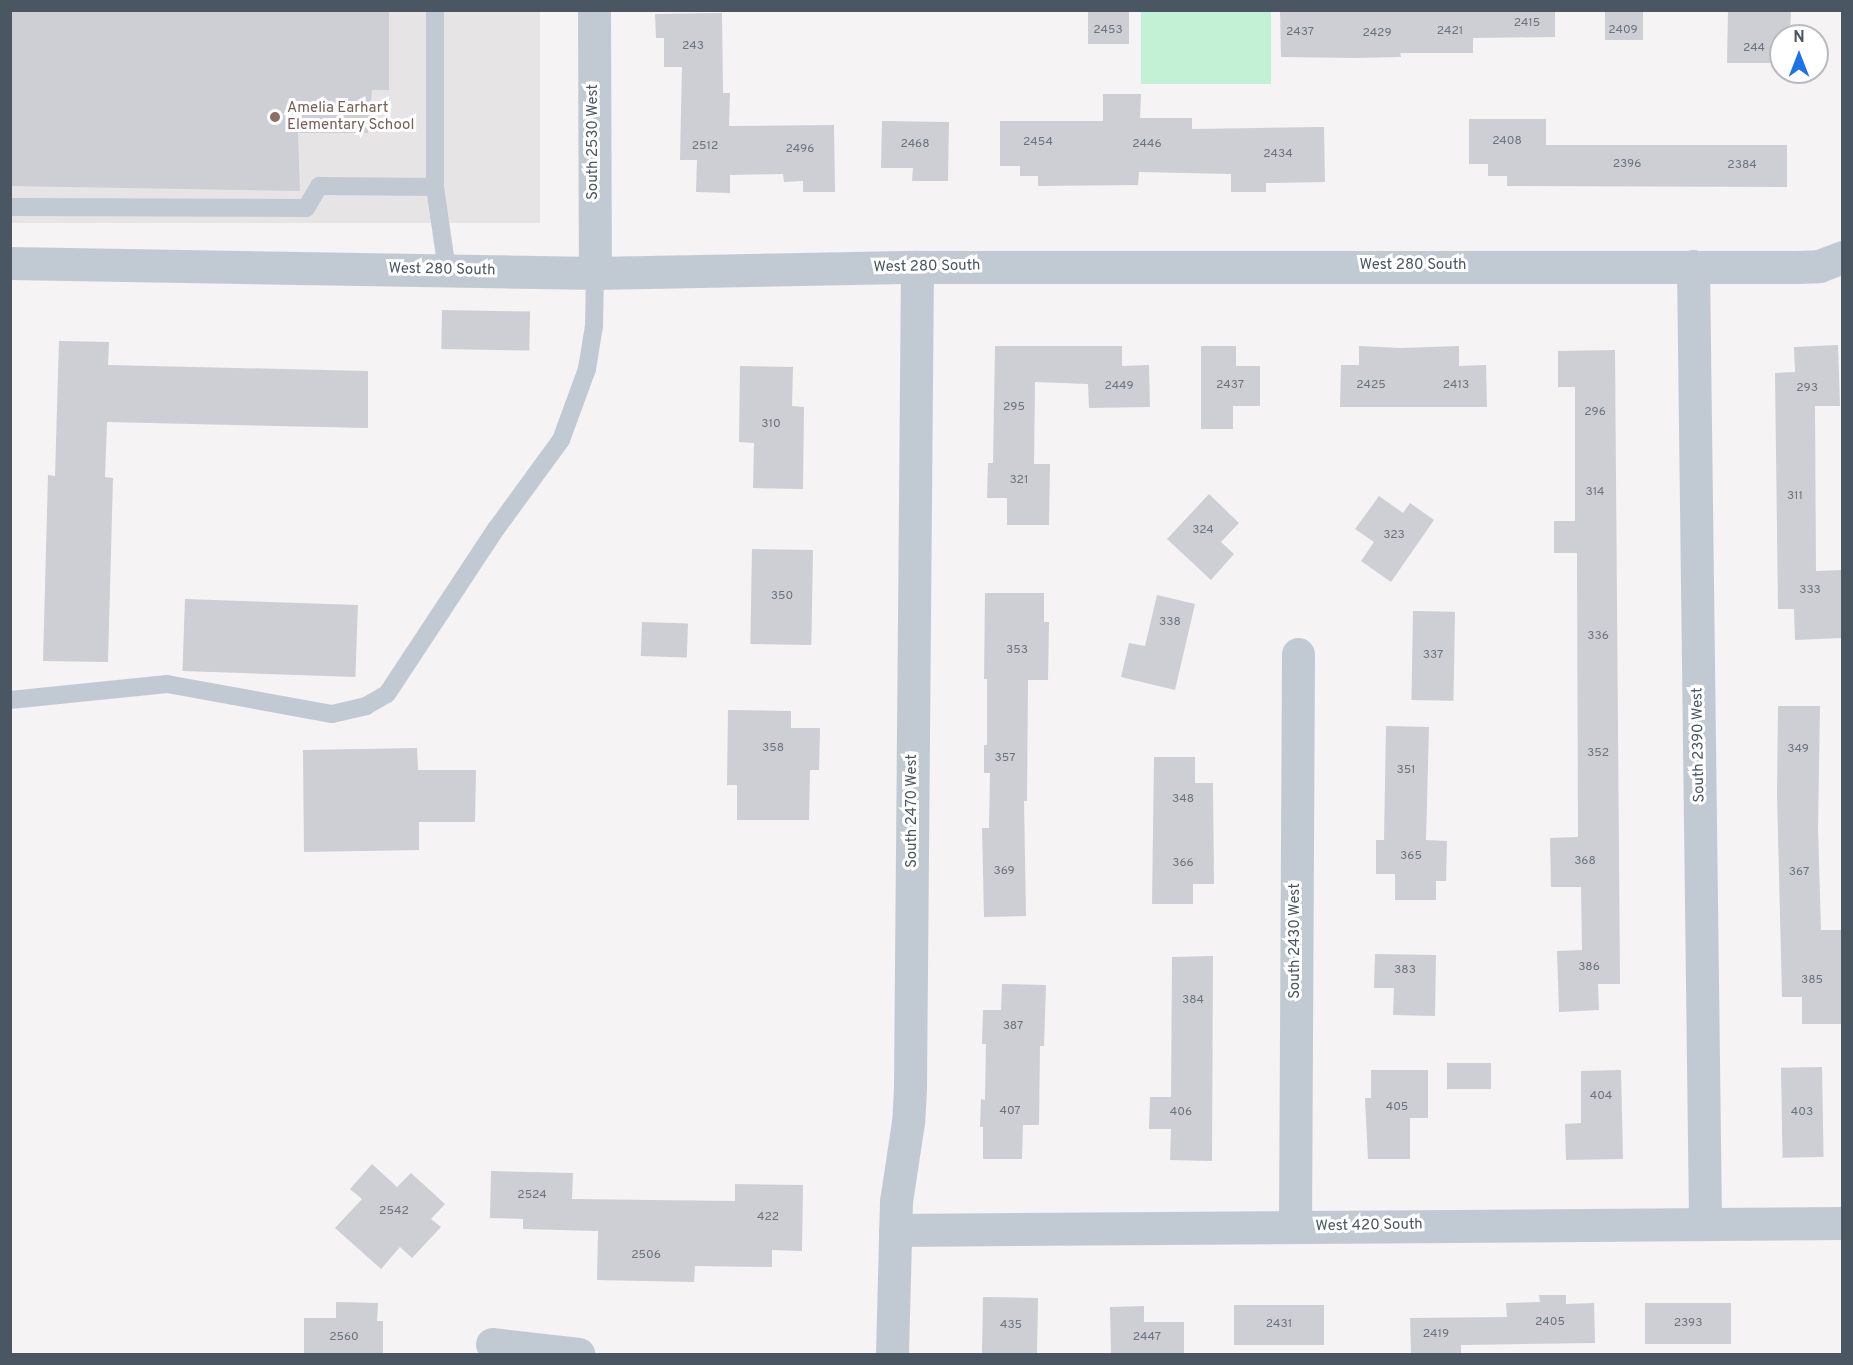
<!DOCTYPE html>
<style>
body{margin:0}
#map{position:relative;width:1853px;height:1365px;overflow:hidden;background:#f5f3f3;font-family:Overpass,sans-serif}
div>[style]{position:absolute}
.education>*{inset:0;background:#e6e4e5;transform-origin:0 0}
.green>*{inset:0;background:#c3f1d5;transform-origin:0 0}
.building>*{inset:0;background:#cdcfd5;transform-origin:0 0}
.service>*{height:18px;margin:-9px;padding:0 9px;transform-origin:9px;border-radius:9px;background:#c1cad2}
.minor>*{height:33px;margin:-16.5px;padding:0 16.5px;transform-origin:16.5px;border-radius:16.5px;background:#c1cad2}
.tertiary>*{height:33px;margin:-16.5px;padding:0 16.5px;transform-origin:16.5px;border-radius:16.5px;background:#c1cad2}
.dots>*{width:16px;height:16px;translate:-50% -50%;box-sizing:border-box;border:3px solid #fff;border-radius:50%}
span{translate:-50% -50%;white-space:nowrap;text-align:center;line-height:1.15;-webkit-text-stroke:6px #fff;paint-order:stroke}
.number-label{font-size:12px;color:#6b747e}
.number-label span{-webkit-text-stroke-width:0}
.education-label{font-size:15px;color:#785e54}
.left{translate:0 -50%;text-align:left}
.street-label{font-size:15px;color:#4a5661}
.frame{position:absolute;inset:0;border:12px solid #4a5661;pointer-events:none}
.north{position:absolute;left:1769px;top:24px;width:60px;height:60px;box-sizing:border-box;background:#fff;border:2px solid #b7bbc0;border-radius:50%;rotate:0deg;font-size:16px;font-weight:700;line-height:24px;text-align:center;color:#4a5661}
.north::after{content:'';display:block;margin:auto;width:21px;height:27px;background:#1a73e8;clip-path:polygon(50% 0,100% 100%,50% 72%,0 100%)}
</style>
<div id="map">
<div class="education">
<div style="left:11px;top:11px;width:529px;height:212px"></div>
</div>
<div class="green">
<div style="left:1141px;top:11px;width:130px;height:73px"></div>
</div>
<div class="building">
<div style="clip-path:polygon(10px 10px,389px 10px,389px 90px,372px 90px,368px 133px,298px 133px,300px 191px,10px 186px)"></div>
<div style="left:1088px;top:10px;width:41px;height:34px"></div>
<div style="clip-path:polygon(1280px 10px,1555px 10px,1555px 37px,1473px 38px,1473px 53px,1400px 53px,1401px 57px,1355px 58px,1281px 57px)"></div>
<div style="left:1605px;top:10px;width:38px;height:30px"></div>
<div style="clip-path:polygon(1728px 10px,1791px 10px,1790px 36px,1781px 36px,1781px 63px,1727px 63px)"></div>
<div style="clip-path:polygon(722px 13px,723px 93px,730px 93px,729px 126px,834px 125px,835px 192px,803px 192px,803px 181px,784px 182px,783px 174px,730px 175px,730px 193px,696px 192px,697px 160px,680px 160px,682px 67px,664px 67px,664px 38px,656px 38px,655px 14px)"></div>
<div style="clip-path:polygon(1103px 94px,1141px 94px,1140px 118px,1192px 118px,1192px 129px,1324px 127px,1325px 182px,1266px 183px,1266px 192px,1231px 192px,1231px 174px,1139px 172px,1138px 185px,1038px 186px,1038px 176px,1020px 176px,1020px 166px,1000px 166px,1000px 121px,1103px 121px)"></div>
<div style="clip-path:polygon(1469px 119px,1546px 119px,1546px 145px,1787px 145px,1787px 187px,1507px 186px,1507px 176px,1488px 176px,1488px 164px,1469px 164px)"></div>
<div style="clip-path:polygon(882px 121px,949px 122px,948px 181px,912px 181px,913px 168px,881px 168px)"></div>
<div style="left:442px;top:310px;width:88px;height:39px;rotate:1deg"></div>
<div style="clip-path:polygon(59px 341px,109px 342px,108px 365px,368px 371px,368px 428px,107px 422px,105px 477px,113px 478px,108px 662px,43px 661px,48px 475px,55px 476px)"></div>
<div style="clip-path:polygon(1838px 345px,1840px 406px,1815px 406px,1816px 571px,1842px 570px,1842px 638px,1795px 640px,1794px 609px,1778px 609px,1775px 373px,1795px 372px,1794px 347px)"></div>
<div style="clip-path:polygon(995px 346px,1122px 346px,1122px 366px,1149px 365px,1150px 407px,1089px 408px,1088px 384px,1035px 382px,1034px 464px,1050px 464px,1049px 525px,1007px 525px,1007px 498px,987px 498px,988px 463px,993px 463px)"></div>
<div style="clip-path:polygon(1201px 346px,1236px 346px,1236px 366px,1260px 366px,1260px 406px,1233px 406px,1233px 429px,1201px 429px)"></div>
<div style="clip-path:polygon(1359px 346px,1401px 348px,1459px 346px,1459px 366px,1486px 365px,1487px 407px,1340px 407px,1341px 365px,1359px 365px)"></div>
<div style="clip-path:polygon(1615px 350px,1620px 984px,1598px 984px,1599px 1010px,1559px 1012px,1557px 951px,1582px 950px,1581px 887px,1551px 887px,1550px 838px,1578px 837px,1577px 553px,1554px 553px,1554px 521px,1575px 521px,1575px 387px,1558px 387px,1558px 351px)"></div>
<div style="clip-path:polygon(740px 366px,793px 367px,792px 406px,804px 407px,803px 489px,753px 488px,754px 443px,739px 442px)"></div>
<div style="clip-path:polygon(1209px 494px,1239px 523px,1221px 542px,1234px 554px,1211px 580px,1167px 539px)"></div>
<div style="clip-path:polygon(1379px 496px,1403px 513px,1410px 503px,1434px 520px,1391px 582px,1361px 561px,1374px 542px,1355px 529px)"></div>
<div style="left:752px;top:549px;width:61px;height:95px;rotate:1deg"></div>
<div style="clip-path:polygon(985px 593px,1044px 593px,1044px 622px,1049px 622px,1048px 680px,1028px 680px,1027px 801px,1024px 801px,1026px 916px,984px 917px,982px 828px,989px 828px,990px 773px,984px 773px,984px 745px,987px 745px,987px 679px,984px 679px)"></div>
<div style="clip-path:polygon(1157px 595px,1195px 604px,1175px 690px,1121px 677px,1129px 643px,1145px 646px)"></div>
<div style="left:185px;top:599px;width:173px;height:72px;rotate:2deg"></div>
<div style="left:1413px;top:611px;width:42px;height:89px;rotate:1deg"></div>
<div style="left:642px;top:622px;width:46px;height:34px;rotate:2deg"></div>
<div style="clip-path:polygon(1778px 706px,1820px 706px,1818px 828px,1821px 930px,1842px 930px,1842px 1024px,1802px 1024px,1802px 997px,1782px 997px,1777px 794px)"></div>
<div style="clip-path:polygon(728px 710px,791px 711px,791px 728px,820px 728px,819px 770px,810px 770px,809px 820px,737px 820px,737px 785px,727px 785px)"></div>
<div style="clip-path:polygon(1386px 726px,1429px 727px,1426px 840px,1447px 841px,1446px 881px,1436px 881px,1436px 900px,1395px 900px,1395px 874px,1376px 874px,1376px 840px,1384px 840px)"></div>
<div style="clip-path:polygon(417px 748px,418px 770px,476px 770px,475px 822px,419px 822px,419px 850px,304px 852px,303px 750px)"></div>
<div style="clip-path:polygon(1154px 757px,1195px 757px,1195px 783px,1213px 783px,1214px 884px,1193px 884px,1193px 904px,1152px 904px)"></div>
<div style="clip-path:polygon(1375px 954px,1436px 955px,1435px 1016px,1393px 1015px,1394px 988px,1374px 988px)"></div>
<div style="clip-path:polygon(1213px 956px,1212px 1161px,1170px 1160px,1171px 1129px,1149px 1129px,1150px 1097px,1171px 1097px,1172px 957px)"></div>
<div style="clip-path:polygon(1002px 984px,1046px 985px,1044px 1046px,1040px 1046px,1039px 1125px,1023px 1125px,1022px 1159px,983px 1159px,983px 1127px,980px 1127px,981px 1099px,985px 1100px,986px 1044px,982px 1044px,983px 1010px,1001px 1010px)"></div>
<div style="left:1447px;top:1063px;width:44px;height:26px"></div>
<div style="left:1822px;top:1067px;width:90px;height:41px;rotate:89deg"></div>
<div style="clip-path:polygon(1371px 1070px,1428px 1070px,1428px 1118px,1410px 1118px,1410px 1159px,1368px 1159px,1365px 1098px,1371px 1098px)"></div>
<div style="clip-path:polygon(1621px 1070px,1623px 1159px,1566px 1160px,1565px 1124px,1581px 1123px,1581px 1071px)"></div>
<div style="clip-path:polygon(372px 1164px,397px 1187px,411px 1173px,445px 1204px,431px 1219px,441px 1227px,412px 1258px,400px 1247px,381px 1269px,335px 1228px,362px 1199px,350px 1189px)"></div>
<div style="clip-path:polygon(491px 1171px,573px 1173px,572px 1199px,735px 1201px,735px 1184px,803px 1185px,802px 1251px,772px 1250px,772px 1267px,695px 1266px,694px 1282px,597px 1280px,598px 1231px,523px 1229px,523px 1219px,490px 1218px)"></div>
<div style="clip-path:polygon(1539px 1295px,1566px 1295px,1566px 1304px,1594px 1303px,1595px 1343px,1461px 1345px,1461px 1354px,1411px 1354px,1410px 1318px,1507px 1317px,1506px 1303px,1540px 1302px)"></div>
<div style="left:983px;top:1297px;width:55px;height:57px;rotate:1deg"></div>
<div style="clip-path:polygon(336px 1302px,378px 1303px,377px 1321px,383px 1321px,383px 1354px,304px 1354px,304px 1318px,336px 1318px)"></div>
<div style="left:1731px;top:1303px;width:41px;height:86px;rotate:90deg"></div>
<div style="left:1324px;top:1305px;width:40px;height:90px;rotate:90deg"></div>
<div style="clip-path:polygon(1144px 1306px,1144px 1322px,1184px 1322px,1184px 1354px,1111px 1354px,1110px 1307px)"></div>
</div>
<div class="service">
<div style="left:435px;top:187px;width:84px;rotate:81.8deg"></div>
<div style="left:10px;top:207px;width:296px;rotate:0.2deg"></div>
<div style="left:306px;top:208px;width:26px;rotate:-59deg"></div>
<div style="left:319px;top:186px;width:116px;rotate:0.5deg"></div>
<div style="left:435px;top:187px;width:177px;rotate:-90deg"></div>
<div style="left:10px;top:700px;width:158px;rotate:-5.8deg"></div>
<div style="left:167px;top:684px;width:168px;rotate:10.3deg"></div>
<div style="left:332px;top:714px;width:35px;rotate:-13deg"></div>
<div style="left:366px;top:706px;width:24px;rotate:-30deg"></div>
<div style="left:387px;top:694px;width:198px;rotate:-56.6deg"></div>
<div style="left:496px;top:529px;width:110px;rotate:-53.9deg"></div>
<div style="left:561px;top:440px;width:76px;rotate:-69.9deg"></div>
<div style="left:587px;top:369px;width:44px;rotate:-80.8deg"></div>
<div style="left:594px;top:326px;width:53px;rotate:-88.9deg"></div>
</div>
<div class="minor">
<div style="left:10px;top:263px;width:585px;rotate:0.98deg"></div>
<div style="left:1693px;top:266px;width:958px;rotate:89.28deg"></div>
<div style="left:917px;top:267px;width:879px"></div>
<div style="left:1796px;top:267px;width:23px;rotate:-2deg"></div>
<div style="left:1819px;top:266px;width:25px;rotate:-21deg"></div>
<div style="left:1295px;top:1227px;width:573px;rotate:-89.7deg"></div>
<div style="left:895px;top:1230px;width:947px;rotate:-0.42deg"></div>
<div style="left:492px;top:1344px;width:87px;rotate:6.6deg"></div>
</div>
<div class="tertiary">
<div style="left:594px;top:10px;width:263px;rotate:89.8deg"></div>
<div style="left:595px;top:273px;width:322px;rotate:-1.1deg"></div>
<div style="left:917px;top:267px;width:821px;rotate:90.49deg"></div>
<div style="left:910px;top:1088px;width:34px;rotate:93deg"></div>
<div style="left:908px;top:1122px;width:80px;rotate:98.6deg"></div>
<div style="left:896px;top:1201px;width:153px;rotate:91.5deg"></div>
</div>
<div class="dots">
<div style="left:275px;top:117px;background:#8d6e63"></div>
</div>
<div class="number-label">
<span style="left:1527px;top:24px">2415</span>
<span style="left:1108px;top:31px">2453</span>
<span style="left:1623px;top:31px">2409</span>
<span style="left:1450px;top:32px">2421</span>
<span style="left:1300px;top:33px">2437</span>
<span style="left:1377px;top:34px">2429</span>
<span style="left:693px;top:47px">243</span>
<span style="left:1754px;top:49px">244</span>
<span style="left:1507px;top:142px">2408</span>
<span style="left:1038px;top:143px">2454</span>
<span style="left:915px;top:145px">2468</span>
<span style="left:1147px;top:145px">2446</span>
<span style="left:705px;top:147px">2512</span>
<span style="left:800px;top:150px">2496</span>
<span style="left:1278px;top:155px">2434</span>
<span style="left:1627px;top:165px">2396</span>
<span style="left:1742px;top:166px">2384</span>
<span style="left:1230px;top:386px">2437</span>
<span style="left:1371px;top:386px">2425</span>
<span style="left:1456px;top:386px">2413</span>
<span style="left:1119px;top:387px">2449</span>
<span style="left:1807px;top:389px">293</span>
<span style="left:1014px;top:408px">295</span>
<span style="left:1595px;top:413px">296</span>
<span style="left:771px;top:425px">310</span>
<span style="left:1019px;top:481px">321</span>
<span style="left:1595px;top:493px">314</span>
<span style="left:1795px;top:497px">311</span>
<span style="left:1203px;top:531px">324</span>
<span style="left:1394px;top:536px">323</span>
<span style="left:1810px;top:591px">333</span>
<span style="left:782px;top:597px">350</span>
<span style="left:1170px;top:623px">338</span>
<span style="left:1598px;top:637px">336</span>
<span style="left:1017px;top:651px">353</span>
<span style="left:1433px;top:656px">337</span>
<span style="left:773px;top:749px">358</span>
<span style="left:1798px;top:750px">349</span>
<span style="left:1598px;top:754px">352</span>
<span style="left:1005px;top:759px">357</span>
<span style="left:1406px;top:771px">351</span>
<span style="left:1183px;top:800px">348</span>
<span style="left:1411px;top:857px">365</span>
<span style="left:1585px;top:862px">368</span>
<span style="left:1183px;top:864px">366</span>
<span style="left:1004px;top:872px">369</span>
<span style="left:1799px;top:873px">367</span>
<span style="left:1589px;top:968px">386</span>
<span style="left:1405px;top:971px">383</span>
<span style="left:1812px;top:981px">385</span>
<span style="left:1193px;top:1001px">384</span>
<span style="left:1013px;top:1027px">387</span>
<span style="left:1601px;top:1097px">404</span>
<span style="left:1397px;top:1108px">405</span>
<span style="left:1010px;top:1112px">407</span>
<span style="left:1181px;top:1113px">406</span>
<span style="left:1802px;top:1113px">403</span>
<span style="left:532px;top:1196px">2524</span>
<span style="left:394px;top:1212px">2542</span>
<span style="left:768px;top:1218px">422</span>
<span style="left:646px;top:1256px">2506</span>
<span style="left:1550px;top:1323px">2405</span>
<span style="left:1688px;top:1324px">2393</span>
<span style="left:1279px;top:1325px">2431</span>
<span style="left:1011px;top:1326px">435</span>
<span style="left:1436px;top:1335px">2419</span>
<span style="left:344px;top:1338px">2560</span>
<span style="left:1147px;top:1338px">2447</span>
</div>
<div class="education-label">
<span class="left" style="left:287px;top:117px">Amelia Earhart<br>Elementary School</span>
</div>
<div class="street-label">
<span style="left:594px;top:142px;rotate:-90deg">South 2530 West</span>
<span style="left:1413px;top:266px">West 280 South</span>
<span style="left:927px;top:267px;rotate:-1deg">West 280 South</span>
<span style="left:442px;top:270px;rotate:1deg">West 280 South</span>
<span style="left:1699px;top:745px;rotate:-91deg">South 2390 West</span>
<span style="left:913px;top:811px;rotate:-90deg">South 2470 West</span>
<span style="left:1296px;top:941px;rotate:-90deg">South 2430 West</span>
<span style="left:1369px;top:1226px;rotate:-1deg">West 420 South</span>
</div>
<div class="frame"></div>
<div class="north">N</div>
</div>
